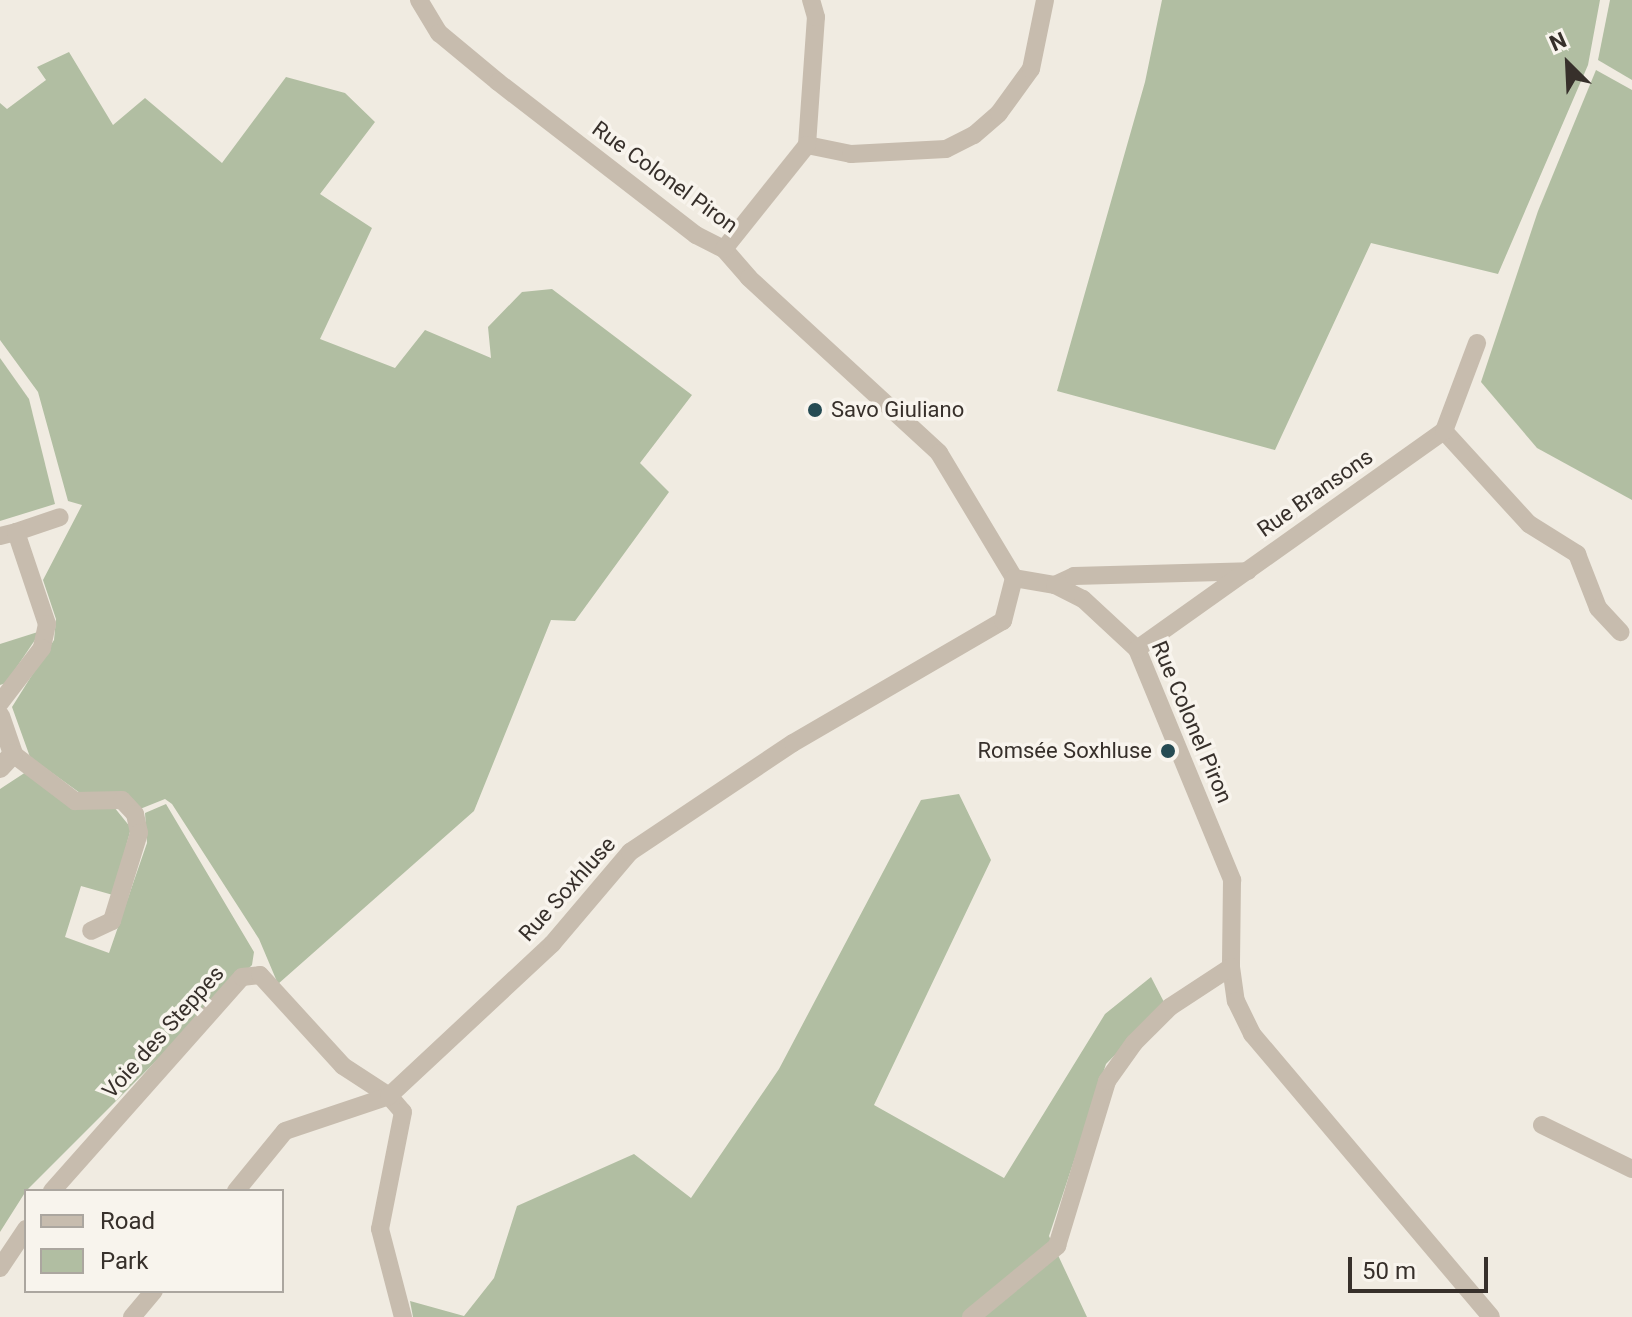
<!DOCTYPE html>
<meta charset="utf-8">
<style>
body{margin:0}
#map{position:relative;width:1632px;height:1317px;overflow:hidden;background:#f0ebe1;font-family:Roboto,sans-serif}
div>[style]{position:absolute}
.green>*{inset:0;background:#b1bea2}
.minor>*{height:18px;margin:-9px;padding:0 9px;transform-origin:9px;border-radius:9px;background:#c7bcae}
.tertiary>*{height:20px;margin:-10px;padding:0 10px;transform-origin:10px;border-radius:10px;background:#c7bcae}
.dots>*{width:22px;height:22px;translate:-50% -50%;box-sizing:border-box;border:4px solid #f8f4ed;border-radius:50%}
span{translate:-50% -50%;white-space:nowrap;text-align:center;line-height:1.15;-webkit-text-stroke:7px #f8f4ed;paint-order:stroke}
.street-label{font-size:22px;color:#37302b}
.poi-label{font-size:22px;color:#37302b}
.left{translate:0 -50%;text-align:left}
.right{translate:-100% -50%;text-align:right}
.legend{position:absolute;left:24px;top:1189px;width:260px;height:104px;box-sizing:border-box;background:#f8f4ed;border:2px solid #aba69f;margin:0;padding:10px 14px;list-style:none;font-size:24px;color:#37302b}
.legend li{display:flex;align-items:center;gap:16px;height:40px}
.legend b{width:40px;border:2px solid #aba69f}
.north{position:absolute;left:1528px;top:24px;width:80px;height:80px;-webkit-text-stroke:6px #f8f4ed;paint-order:stroke;rotate:336deg;font-size:22px;font-weight:700;line-height:32px;text-align:center;color:#37302b}
.north::after{content:'';display:block;margin:auto;width:28px;height:36px;background:#37302b;clip-path:polygon(50% 0,100% 100%,50% 72%,0 100%)}
.scale{position:absolute;left:1348px;top:1257px;width:140px;height:36px;box-sizing:border-box;border:4px solid #37302b;border-top:0;padding-left:10px;font-size:24px;line-height:28px;white-space:nowrap;color:#37302b;-webkit-text-stroke:6px #f8f4ed;paint-order:stroke}
</style>
<div id="map">
<div class="green">
<div style="clip-path:polygon(1162px 0,1600px 0,1588px 65px,1498px 274px,1371px 243px,1275px 450px,1057px 391px,1145px 82px)"></div>
<div style="clip-path:polygon(1610px 0,1632px 0,1632px 80px,1598px 60px)"></div>
<div style="clip-path:polygon(69px 52px,113px 125px,145px 98px,222px 163px,286px 77px,345px 93px,375px 122px,320px 194px,372px 228px,320px 339px,395px 368px,425px 330px,491px 358px,488px 327px,522px 292px,552px 289px,692px 395px,640px 463px,669px 492px,575px 621px,551px 620px,474px 811px,278px 984px,259px 939px,172px 804px,165px 799px,140px 809px,80px 793px,30px 757px,12px 707px,54px 640px,56px 619px,43px 580px,82px 505px,68px 501px,38px 392px,0 340px,0 103px,7px 109px,46px 80px,37px 67px)"></div>
<div style="clip-path:polygon(1596px 70px,1632px 90px,1632px 500px,1537px 448px,1481px 382px,1538px 211px)"></div>
<div style="clip-path:polygon(0 358px,29px 399px,55px 504px,0 521px)"></div>
<div style="clip-path:polygon(41px 631px,6px 683px,0 685px,0 644px)"></div>
<div style="clip-path:polygon(26px 772px,114px 807px,131px 828px,113px 895px,81px 886px,65px 937px,109px 953px,147px 843px,145px 813px,166px 804px,254px 952px,252px 965px,26px 1191px,0 1232px,0 789px)"></div>
<div style="clip-path:polygon(959px 794px,991px 860px,874px 1105px,1004px 1178px,1105px 1014px,1151px 977px,1165px 1004px,1106px 1064px,1049px 1236px,1087px 1317px,413px 1317px,410px 1301px,464px 1316px,494px 1278px,517px 1206px,634px 1154px,691px 1198px,779px 1069px,921px 800px)"></div>
</div>
<div class="minor">
<div style="left:419px;top:0;width:39px;rotate:59deg"></div>
<div style="left:439px;top:33px;width:77px;rotate:39.7deg"></div>
<div style="left:498px;top:82px;width:250px;rotate:37.7deg"></div>
<div style="left:696px;top:235px;width:31px;rotate:27deg"></div>
<div style="left:724px;top:249px;width:38px;rotate:49deg"></div>
<div style="left:749px;top:278px;width:258px;rotate:42.6deg"></div>
<div style="left:939px;top:453px;width:146px;rotate:59deg"></div>
<div style="left:1014px;top:578px;width:42px;rotate:9.7deg"></div>
<div style="left:1055px;top:585px;width:31px;rotate:27deg"></div>
<div style="left:1083px;top:599px;width:74px;rotate:42.8deg"></div>
<div style="left:1137px;top:649px;width:250px;rotate:67.6deg"></div>
<div style="left:1232px;top:880px;width:87px;rotate:90.7deg"></div>
<div style="left:1231px;top:967px;width:34px;rotate:82deg"></div>
<div style="left:1236px;top:1001px;width:37px;rotate:64deg"></div>
<div style="left:1252px;top:1034px;width:370px;rotate:49.8deg"></div>
<div style="left:807px;top:145px;width:45px;rotate:11.6deg"></div>
<div style="left:851px;top:154px;width:95px;rotate:-3deg"></div>
<div style="left:946px;top:149px;width:31px;rotate:-27deg"></div>
<div style="left:974px;top:135px;width:33px;rotate:-41deg"></div>
<div style="left:999px;top:113px;width:54px;rotate:-54deg"></div>
<div style="left:1031px;top:69px;width:70px;rotate:-78.5deg"></div>
<div style="left:807px;top:145px;width:128px;rotate:-86deg"></div>
<div style="left:816px;top:17px;width:18px;rotate:-106deg"></div>
<div style="left:724px;top:249px;width:133px;rotate:-51.4deg"></div>
<div style="left:1444px;top:431px;width:126px;rotate:47.6deg"></div>
<div style="left:1529px;top:524px;width:57px;rotate:32deg"></div>
<div style="left:1577px;top:554px;width:58px;rotate:68.7deg"></div>
<div style="left:1598px;top:608px;width:33px;rotate:47deg"></div>
<div style="left:16px;top:532px;width:46px;rotate:-18.8deg"></div>
<div style="left:0;top:536px;width:16px;rotate:-14deg"></div>
<div style="left:16px;top:532px;width:97px;rotate:71.4deg"></div>
<div style="left:47px;top:624px;width:25px;rotate:102deg"></div>
<div style="left:42px;top:648px;width:69px;rotate:127.4deg"></div>
<div style="left:1055px;top:585px;width:21px;rotate:-25deg"></div>
<div style="left:1074px;top:576px;width:174px;rotate:-1.6deg"></div>
<div style="left:1137px;top:649px;width:377px;rotate:-35.4deg"></div>
<div style="left:1444px;top:431px;width:94px;rotate:-69.4deg"></div>
<div style="left:13px;top:754px;width:78px;rotate:37.2deg"></div>
<div style="left:75px;top:801px;width:47px;rotate:-1.2deg"></div>
<div style="left:122px;top:800px;width:19px;rotate:47deg"></div>
<div style="left:135px;top:814px;width:19px;rotate:78deg"></div>
<div style="left:139px;top:833px;width:92px;rotate:107.1deg"></div>
<div style="left:112px;top:921px;width:23px;rotate:155deg"></div>
<div style="left:1542px;top:1125px;width:100px;rotate:26.1deg"></div>
<div style="left:52px;top:1191px;width:286px;rotate:-48.4deg"></div>
<div style="left:242px;top:977px;width:18px;rotate:-6deg"></div>
<div style="left:260px;top:975px;width:123px;rotate:47.6deg"></div>
<div style="left:343px;top:1066px;width:55px;rotate:33.1deg"></div>
<div style="left:389px;top:1096px;width:21px;rotate:49deg"></div>
<div style="left:403px;top:1112px;width:119px;rotate:101.1deg"></div>
<div style="left:380px;top:1229px;width:91px;rotate:75.4deg"></div>
<div style="left:236px;top:1191px;width:77px;rotate:-50.8deg"></div>
<div style="left:285px;top:1131px;width:110px;rotate:-18.6deg"></div>
<div style="left:389px;top:1096px;width:223px;rotate:-43deg"></div>
<div style="left:552px;top:944px;width:121px;rotate:-49.7deg"></div>
<div style="left:630px;top:852px;width:196px;rotate:-33.8deg"></div>
<div style="left:793px;top:743px;width:243px;rotate:-30.2deg"></div>
<div style="left:1003px;top:621px;width:44px;rotate:-75.7deg"></div>
<div style="left:0;top:1268px;width:47px;rotate:-56.3deg"></div>
<div style="left:132px;top:1317px;width:34px;rotate:-50deg"></div>
<div style="left:971px;top:1317px;width:112px;rotate:-39.5deg"></div>
<div style="left:1057px;top:1246px;width:172px;rotate:-73.1deg"></div>
<div style="left:1107px;top:1081px;width:47px;rotate:-54.6deg"></div>
<div style="left:1134px;top:1043px;width:51px;rotate:-45deg"></div>
<div style="left:1170px;top:1007px;width:73px;rotate:-33.3deg"></div>
</div>
<div class="tertiary">
<div style="left:0;top:716px;width:40px;rotate:71.1deg"></div>
<div style="left:13px;top:754px;width:19px;rotate:133deg"></div>
</div>
<div class="dots">
<div style="left:815px;top:410px;background:#254b53"></div>
<div style="left:1168px;top:751px;background:#254b53"></div>
</div>
<div class="street-label">
<span style="left:665px;top:177px;rotate:36deg">Rue Colonel Piron</span>
<span style="left:1315px;top:493px;rotate:-35deg">Rue Bransons</span>
<span style="left:1192px;top:722px;rotate:67deg">Rue Colonel Piron</span>
<span style="left:567px;top:889px;rotate:-48deg">Rue Soxhluse</span>
<span style="left:163px;top:1032px;rotate:-48deg">Voie des Steppes</span>
</div>
<div class="poi-label">
<span class="left" style="left:831px;top:410px">Savo Giuliano</span>
<span class="right" style="left:1152px;top:751px">Romsée Soxhluse</span>
</div>
<ul class="legend">
<li><b style="height:10px;background:#c7bcae"></b>Road</li>
<li><b style="height:22px;background:#b1bea2"></b>Park</li>
</ul>
<div class="north">N</div>
<div class="scale">50 m</div>
</div>
